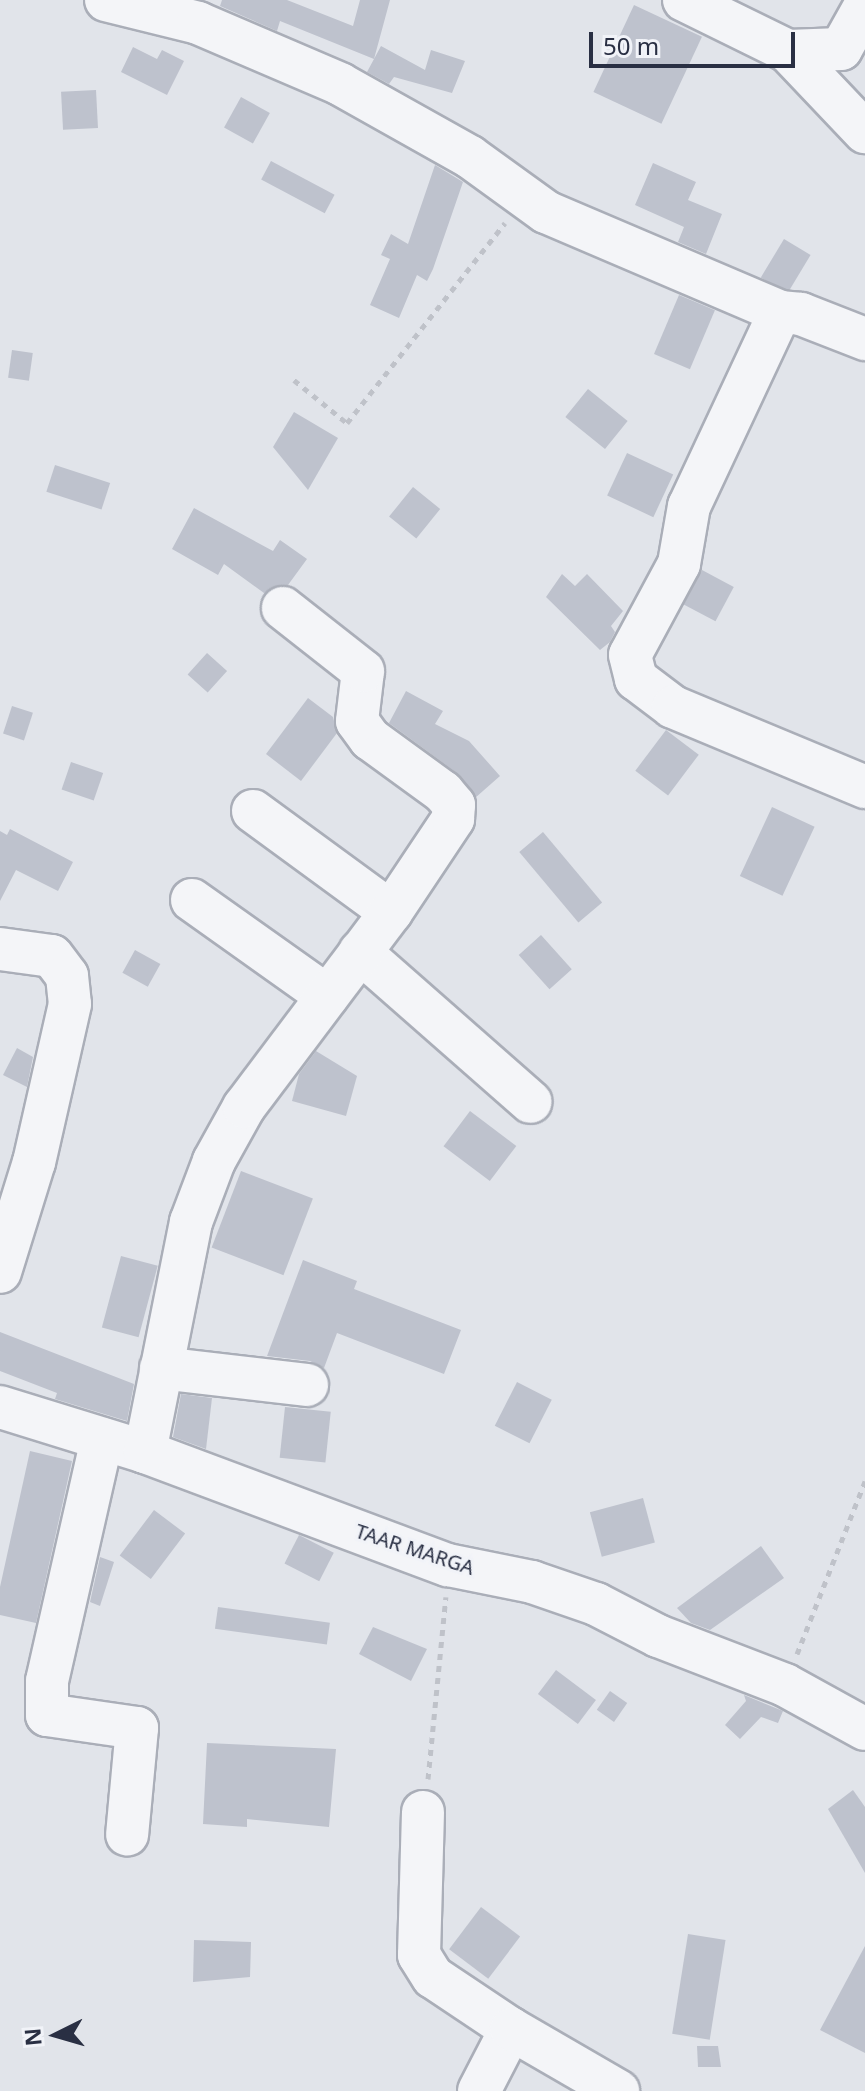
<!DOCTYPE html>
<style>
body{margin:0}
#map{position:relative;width:865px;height:2091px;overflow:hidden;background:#e1e4ea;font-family:"Noto Sans",sans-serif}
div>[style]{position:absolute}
.building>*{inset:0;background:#bec2cd;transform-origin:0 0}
.path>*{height:5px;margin-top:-2.5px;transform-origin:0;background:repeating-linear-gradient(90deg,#bfc2c9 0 6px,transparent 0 12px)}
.roads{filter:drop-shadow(2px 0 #aaaeb8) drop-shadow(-2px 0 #aaaeb8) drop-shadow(0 2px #aaaeb8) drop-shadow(0 -2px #aaaeb8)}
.minor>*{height:42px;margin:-21px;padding:0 21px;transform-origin:21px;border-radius:21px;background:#f4f5f8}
span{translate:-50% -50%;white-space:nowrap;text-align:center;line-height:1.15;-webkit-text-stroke:6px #f1f3f8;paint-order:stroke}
.street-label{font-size:20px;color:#292f43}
.north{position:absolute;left:16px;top:1995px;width:80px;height:80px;-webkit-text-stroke:6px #f1f3f8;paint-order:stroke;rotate:265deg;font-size:22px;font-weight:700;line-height:32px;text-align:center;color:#292f43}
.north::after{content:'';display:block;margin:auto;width:28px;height:36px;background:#292f43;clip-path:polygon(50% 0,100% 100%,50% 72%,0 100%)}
.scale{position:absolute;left:589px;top:32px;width:206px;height:36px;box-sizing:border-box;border:4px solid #292f43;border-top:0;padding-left:10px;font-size:24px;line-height:28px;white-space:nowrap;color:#292f43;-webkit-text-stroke:6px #f1f3f8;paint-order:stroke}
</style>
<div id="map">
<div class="building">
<div style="clip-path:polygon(222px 0,287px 0,353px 26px,360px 0,390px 0,374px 59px,381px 46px,425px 70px,431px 50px,465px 61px,452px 93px,394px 77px,389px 84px,367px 72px,374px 59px,280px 21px,277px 31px,220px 6px)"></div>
<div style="left:634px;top:5px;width:75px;height:96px;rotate:25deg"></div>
<div style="clip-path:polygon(133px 47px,157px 59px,162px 50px,184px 61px,167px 95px,121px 72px)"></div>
<div style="left:96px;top:90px;width:38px;height:35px;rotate:87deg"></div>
<div style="left:241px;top:97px;width:33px;height:35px;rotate:29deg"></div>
<div style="left:271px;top:161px;width:72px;height:21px;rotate:28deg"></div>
<div style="clip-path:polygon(653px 163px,696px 182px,688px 200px,722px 214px,706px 254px,678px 242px,684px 227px,635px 205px)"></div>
<div style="clip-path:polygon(435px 165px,463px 182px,433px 269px,427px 281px,417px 275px,399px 318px,370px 305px,390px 259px,381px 255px,391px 234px,408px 244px)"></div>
<div style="left:784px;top:239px;width:31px;height:45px;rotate:31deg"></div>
<div style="left:679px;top:295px;width:39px;height:64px;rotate:23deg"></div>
<div style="left:12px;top:350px;width:21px;height:28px;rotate:8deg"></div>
<div style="left:588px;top:389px;width:51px;height:36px;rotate:39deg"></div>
<div style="clip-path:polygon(294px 412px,338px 438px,308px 490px,273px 447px)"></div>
<div style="left:627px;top:453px;width:51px;height:47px;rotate:25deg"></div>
<div style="left:55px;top:465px;width:58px;height:28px;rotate:18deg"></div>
<div style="left:413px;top:487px;width:35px;height:38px;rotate:39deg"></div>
<div style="clip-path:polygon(194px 508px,273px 551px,280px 540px,307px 559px,288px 585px,264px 593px,224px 564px,218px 575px,172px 549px)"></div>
<div style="left:702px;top:570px;width:36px;height:39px;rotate:28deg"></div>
<div style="clip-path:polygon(562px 574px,575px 586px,587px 574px,623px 611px,611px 626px,615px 632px,610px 642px,600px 650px,546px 597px)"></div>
<div style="left:207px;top:653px;width:27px;height:29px;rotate:42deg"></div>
<div style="clip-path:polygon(406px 691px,443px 711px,435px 724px,469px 741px,500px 776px,475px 798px,457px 773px,389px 723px)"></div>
<div style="clip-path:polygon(308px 698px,333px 717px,337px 733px,301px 781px,266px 754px)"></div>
<div style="left:12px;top:706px;width:22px;height:29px;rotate:18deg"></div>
<div style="left:666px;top:730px;width:41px;height:51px;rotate:37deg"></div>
<div style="left:71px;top:762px;width:34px;height:29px;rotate:19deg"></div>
<div style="left:772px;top:807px;width:47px;height:76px;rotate:25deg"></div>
<div style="clip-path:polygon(10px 829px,73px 862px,58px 891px,16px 870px,0 901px,0 831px,7px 835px)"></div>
<div style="left:543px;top:832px;width:92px;height:31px;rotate:50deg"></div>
<div style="left:541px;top:935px;width:46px;height:30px;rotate:48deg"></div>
<div style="left:135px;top:950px;width:29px;height:26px;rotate:29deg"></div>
<div style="clip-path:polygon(17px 1048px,33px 1057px,27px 1087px,3px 1075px)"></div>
<div style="clip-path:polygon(316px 1051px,357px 1076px,346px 1116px,292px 1101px,299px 1074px)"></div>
<div style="left:470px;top:1111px;width:58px;height:44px;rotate:37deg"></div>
<div style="left:241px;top:1171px;width:77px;height:82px;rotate:21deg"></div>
<div style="left:121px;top:1256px;width:38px;height:74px;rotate:15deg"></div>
<div style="clip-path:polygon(303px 1260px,357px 1281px,354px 1289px,461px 1330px,444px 1374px,337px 1333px,324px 1368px,310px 1361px,267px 1356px)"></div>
<div style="clip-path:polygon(0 1332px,134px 1384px,127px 1421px,55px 1399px,57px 1393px,0 1371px)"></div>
<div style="left:517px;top:1382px;width:39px;height:49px;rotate:27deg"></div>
<div style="clip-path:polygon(181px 1394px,212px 1398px,206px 1449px,173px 1437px)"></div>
<div style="left:285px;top:1407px;width:46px;height:51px;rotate:6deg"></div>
<div style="clip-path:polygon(30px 1451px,72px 1461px,36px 1623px,0 1615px,0 1587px)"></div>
<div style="left:643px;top:1498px;width:46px;height:55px;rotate:75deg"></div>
<div style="left:154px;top:1510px;width:39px;height:57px;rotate:37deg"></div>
<div style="left:299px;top:1535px;width:39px;height:32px;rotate:27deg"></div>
<div style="clip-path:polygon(761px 1546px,784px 1578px,710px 1630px,691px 1623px,677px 1608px)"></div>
<div style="clip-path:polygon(100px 1557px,114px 1562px,100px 1606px,90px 1602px)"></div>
<div style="left:218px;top:1607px;width:113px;height:22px;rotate:8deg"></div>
<div style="clip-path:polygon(373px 1627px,427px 1649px,411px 1681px,359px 1654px)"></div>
<div style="left:556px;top:1670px;width:50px;height:30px;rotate:37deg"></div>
<div style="left:610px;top:1691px;width:21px;height:23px;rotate:35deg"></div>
<div style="clip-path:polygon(744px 1695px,783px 1711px,778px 1723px,761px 1717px,740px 1739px,725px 1725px,746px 1701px)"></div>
<div style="clip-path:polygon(207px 1743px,336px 1749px,329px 1827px,247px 1819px,247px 1827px,203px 1824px)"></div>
<div style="clip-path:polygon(853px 1790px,865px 1807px,865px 1873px,828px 1809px)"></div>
<div style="left:481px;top:1907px;width:49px;height:53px;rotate:37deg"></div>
<div style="left:688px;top:1934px;width:38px;height:101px;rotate:9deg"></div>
<div style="clip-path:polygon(194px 1940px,251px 1942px,250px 1977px,193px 1982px)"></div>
<div style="clip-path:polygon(865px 1946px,865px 2053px,820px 2030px)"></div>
<div style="clip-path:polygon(697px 2046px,718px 2046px,721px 2067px,698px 2067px)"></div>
</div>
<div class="path">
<div style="left:294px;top:380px;width:68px;rotate:39.1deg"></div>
<div style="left:347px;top:423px;width:255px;rotate:-51.7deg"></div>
<div style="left:797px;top:1654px;width:186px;rotate:-68.5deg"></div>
<div style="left:428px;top:1779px;width:183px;rotate:-84.4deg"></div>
</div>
<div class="roads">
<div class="minor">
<div style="left:106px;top:0;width:95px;rotate:14deg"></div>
<div style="left:198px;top:23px;width:155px;rotate:23.2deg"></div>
<div style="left:340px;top:84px;width:149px;rotate:29.3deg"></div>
<div style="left:470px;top:157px;width:94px;rotate:35.9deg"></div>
<div style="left:546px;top:212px;width:254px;rotate:23.1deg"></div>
<div style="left:780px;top:312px;width:21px;rotate:5deg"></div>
<div style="left:801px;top:314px;width:69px;rotate:21.3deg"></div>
<div style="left:684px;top:0;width:116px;rotate:26.1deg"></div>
<div style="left:788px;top:51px;width:112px;rotate:46.5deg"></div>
<div style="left:788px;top:51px;width:53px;rotate:-2.2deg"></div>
<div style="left:841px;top:49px;width:49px;rotate:-60.8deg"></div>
<div style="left:780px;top:312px;width:214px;rotate:115.1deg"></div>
<div style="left:689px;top:506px;width:59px;rotate:99.8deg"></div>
<div style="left:679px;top:564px;width:103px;rotate:118.3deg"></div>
<div style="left:630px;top:655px;width:25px;rotate:76deg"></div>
<div style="left:636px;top:679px;width:46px;rotate:37.1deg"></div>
<div style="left:673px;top:707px;width:208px;rotate:22.6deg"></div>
<div style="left:253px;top:811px;width:171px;rotate:36.2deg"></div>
<div style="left:192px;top:900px;width:166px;rotate:35.4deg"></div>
<div style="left:0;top:949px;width:52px;rotate:7.7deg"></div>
<div style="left:52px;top:956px;width:25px;rotate:53deg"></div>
<div style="left:67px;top:976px;width:28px;rotate:84deg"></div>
<div style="left:70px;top:1004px;width:162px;rotate:102.8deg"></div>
<div style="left:34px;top:1162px;width:115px;rotate:107.2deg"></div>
<div style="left:360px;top:952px;width:227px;rotate:41.3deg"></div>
<div style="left:161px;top:1368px;width:147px;rotate:6.6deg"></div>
<div style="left:0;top:1407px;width:152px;rotate:17.2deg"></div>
<div style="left:145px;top:1452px;width:323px;rotate:20.5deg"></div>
<div style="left:448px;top:1565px;width:86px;rotate:11.4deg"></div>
<div style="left:532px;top:1582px;width:68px;rotate:19deg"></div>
<div style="left:596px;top:1604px;width:70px;rotate:27.3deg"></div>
<div style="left:658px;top:1636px;width:136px;rotate:21.1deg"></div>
<div style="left:785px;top:1685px;width:91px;rotate:28.8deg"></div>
<div style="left:102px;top:1439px;width:248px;rotate:102.8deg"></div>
<div style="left:47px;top:1681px;width:34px;rotate:90deg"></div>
<div style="left:47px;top:1715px;width:91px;rotate:8.2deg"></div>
<div style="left:137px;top:1728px;width:107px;rotate:95.3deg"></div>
<div style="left:145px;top:1452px;width:235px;rotate:-78.7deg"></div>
<div style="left:191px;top:1222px;width:65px;rotate:-69.3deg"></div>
<div style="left:214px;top:1161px;width:62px;rotate:-60.9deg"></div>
<div style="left:244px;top:1107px;width:244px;rotate:-53deg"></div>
<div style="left:391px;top:912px;width:112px;rotate:-56.3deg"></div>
<div style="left:453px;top:819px;width:14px;rotate:-86deg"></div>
<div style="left:454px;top:805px;width:17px;rotate:-130deg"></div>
<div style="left:443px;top:792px;width:90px;rotate:-144deg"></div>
<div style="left:370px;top:739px;width:22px;rotate:-126deg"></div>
<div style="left:357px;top:721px;width:50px;rotate:-83.2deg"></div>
<div style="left:363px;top:671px;width:102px;rotate:-141.8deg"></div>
<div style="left:423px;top:1812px;width:143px;rotate:91.6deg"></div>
<div style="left:419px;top:1955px;width:26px;rotate:58deg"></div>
<div style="left:433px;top:1977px;width:94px;rotate:33.7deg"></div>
<div style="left:479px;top:2091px;width:70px;rotate:-62.7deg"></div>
<div style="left:511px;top:2029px;width:124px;rotate:30.1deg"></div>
</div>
</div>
<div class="street-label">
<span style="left:415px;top:1549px;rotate:18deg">TAAR MARGA</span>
</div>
<div class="north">N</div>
<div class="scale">50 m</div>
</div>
